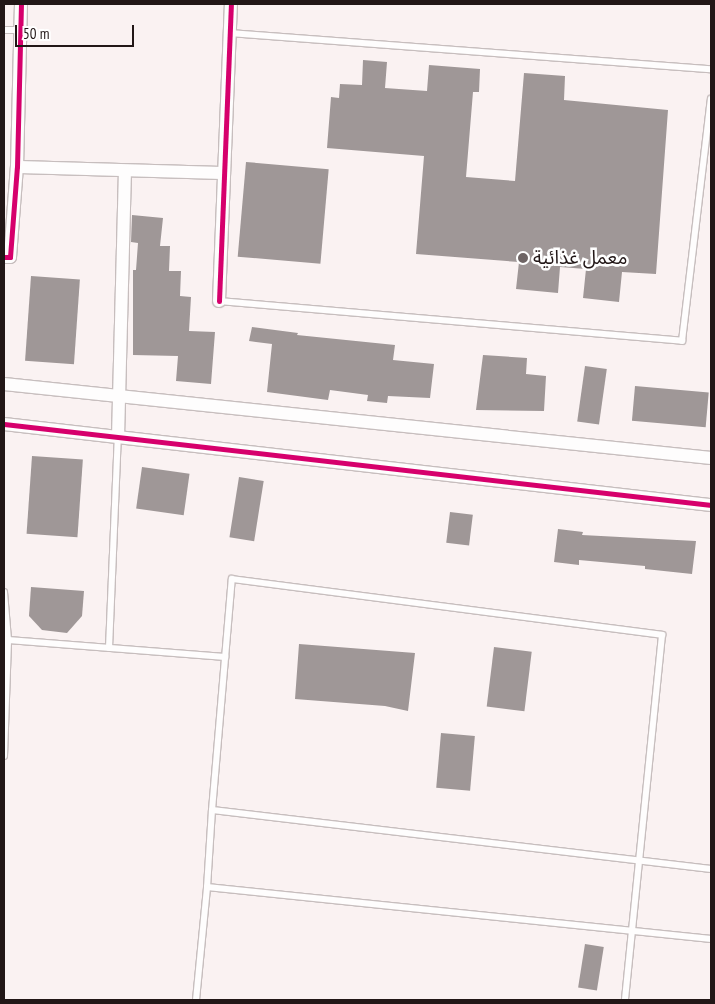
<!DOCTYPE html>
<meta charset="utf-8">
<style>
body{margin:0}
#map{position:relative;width:715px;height:1004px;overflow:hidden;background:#faf2f2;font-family:"PT Sans Narrow","Noto Sans Arabic",sans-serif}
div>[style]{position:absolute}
.building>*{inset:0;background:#9f9797;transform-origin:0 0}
.roads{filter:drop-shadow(1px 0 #c7bebe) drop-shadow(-1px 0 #c7bebe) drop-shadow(0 1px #c7bebe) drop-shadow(0 -1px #c7bebe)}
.lane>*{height:6px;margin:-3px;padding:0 3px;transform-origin:3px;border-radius:3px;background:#fefdfd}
.street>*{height:12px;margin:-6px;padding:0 6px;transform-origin:6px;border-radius:6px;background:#fefdfd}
.cycleway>*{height:5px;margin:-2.5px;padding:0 2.5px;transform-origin:2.5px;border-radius:2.5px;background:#d6006c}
.dots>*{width:14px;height:14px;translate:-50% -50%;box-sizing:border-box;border:2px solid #fff;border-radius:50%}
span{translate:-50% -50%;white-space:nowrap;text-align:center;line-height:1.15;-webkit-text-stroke:5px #fff;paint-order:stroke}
.poi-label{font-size:19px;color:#221717}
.left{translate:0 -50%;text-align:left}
.frame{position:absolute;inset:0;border:5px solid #221717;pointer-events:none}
.scale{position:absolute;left:15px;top:25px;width:119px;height:22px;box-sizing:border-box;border:2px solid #221717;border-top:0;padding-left:6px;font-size:15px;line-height:18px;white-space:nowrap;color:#221717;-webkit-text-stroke:4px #fff;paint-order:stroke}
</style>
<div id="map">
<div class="building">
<div style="clip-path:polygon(363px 60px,387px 62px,385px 88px,427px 91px,429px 65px,480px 69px,479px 92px,473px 92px,466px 177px,515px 181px,524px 73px,565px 76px,564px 100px,668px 110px,656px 274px,622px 272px,619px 302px,583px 298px,586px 269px,560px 267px,558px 293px,516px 289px,519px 262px,416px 254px,424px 156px,327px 148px,331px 97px,339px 98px,340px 84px,362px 85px)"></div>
<div style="left:246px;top:162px;width:83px;height:95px;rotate:5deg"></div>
<div style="clip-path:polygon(132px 215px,163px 218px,160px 246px,170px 246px,169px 271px,181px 271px,180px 296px,191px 297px,189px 331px,215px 332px,211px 384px,176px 381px,178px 356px,133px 355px,133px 270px,136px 270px,138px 243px,131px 242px)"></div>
<div style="left:31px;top:276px;width:49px;height:85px;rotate:4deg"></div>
<div style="clip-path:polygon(252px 327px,298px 333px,297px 335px,395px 345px,393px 360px,434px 364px,430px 398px,388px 396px,387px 403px,367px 401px,368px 395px,330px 390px,328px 400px,267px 392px,272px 344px,249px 341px)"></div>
<div style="clip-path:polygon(483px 355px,527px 358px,526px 374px,546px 376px,544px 411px,476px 410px)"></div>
<div style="left:585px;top:366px;width:22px;height:56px;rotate:8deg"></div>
<div style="left:635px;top:386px;width:74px;height:35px;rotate:5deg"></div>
<div style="left:32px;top:456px;width:51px;height:78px;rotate:4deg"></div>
<div style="left:142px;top:467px;width:48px;height:42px;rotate:8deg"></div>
<div style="left:239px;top:477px;width:25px;height:61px;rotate:9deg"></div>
<div style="left:450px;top:512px;width:23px;height:31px;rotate:7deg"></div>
<div style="clip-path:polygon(558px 529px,583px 532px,582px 535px,696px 541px,692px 574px,645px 569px,645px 566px,579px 560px,579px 565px,554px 562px)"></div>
<div style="clip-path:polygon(31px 587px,84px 591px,82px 616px,67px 633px,42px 630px,29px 616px)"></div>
<div style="clip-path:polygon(299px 644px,415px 653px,408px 711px,385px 706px,295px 699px)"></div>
<div style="left:494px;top:647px;width:38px;height:60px;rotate:7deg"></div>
<div style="left:441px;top:733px;width:34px;height:55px;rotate:5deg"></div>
<div style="left:585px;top:944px;width:19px;height:44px;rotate:9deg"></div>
</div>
<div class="roads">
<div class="lane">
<div style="left:4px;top:30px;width:16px"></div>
<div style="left:229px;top:33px;width:483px;rotate:4.3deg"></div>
<div style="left:219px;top:301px;width:465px;rotate:4.9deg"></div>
<div style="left:682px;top:341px;width:244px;rotate:-83.2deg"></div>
<div style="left:4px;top:592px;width:48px;rotate:85.2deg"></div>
<div style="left:109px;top:648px;width:211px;rotate:-87.6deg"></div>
<div style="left:4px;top:756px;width:116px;rotate:-88deg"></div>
<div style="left:8px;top:640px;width:218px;rotate:4.5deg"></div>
<div style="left:212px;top:810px;width:232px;rotate:-85.1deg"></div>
<div style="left:232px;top:579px;width:434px;rotate:7.4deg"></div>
<div style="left:662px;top:635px;width:367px;rotate:95.8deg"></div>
<div style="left:711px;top:869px;width:502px;rotate:-173.26deg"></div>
<div style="left:212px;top:810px;width:77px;rotate:93.7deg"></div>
<div style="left:207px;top:887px;width:507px;rotate:5.89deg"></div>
<div style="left:196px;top:1000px;width:114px;rotate:-84.4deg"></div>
</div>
<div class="street">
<div style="left:17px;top:167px;width:207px;rotate:1.7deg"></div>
<div style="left:4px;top:257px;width:6px"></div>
<div style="left:10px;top:257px;width:90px;rotate:-85.6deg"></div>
<div style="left:17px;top:167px;width:163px;rotate:-88.6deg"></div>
<div style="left:219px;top:301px;width:297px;rotate:-87.7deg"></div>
<div style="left:4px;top:384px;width:711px;rotate:5.98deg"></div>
<div style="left:4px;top:424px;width:712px;rotate:6.54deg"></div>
<div style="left:118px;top:437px;width:266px;rotate:-88.5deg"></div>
</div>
</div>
<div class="cycleway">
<div style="left:4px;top:257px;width:6px"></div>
<div style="left:10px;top:257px;width:90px;rotate:-85.6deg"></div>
<div style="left:17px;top:167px;width:163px;rotate:-88.6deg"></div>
<div style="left:219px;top:301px;width:297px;rotate:-87.7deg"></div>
<div style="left:4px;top:424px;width:712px;rotate:6.54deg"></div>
</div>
<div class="dots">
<div style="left:523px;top:258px;background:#6e6464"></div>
</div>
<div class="poi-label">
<span class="left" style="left:533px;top:258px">معمل غذائية</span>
</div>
<div class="frame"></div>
<div class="scale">50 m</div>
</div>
